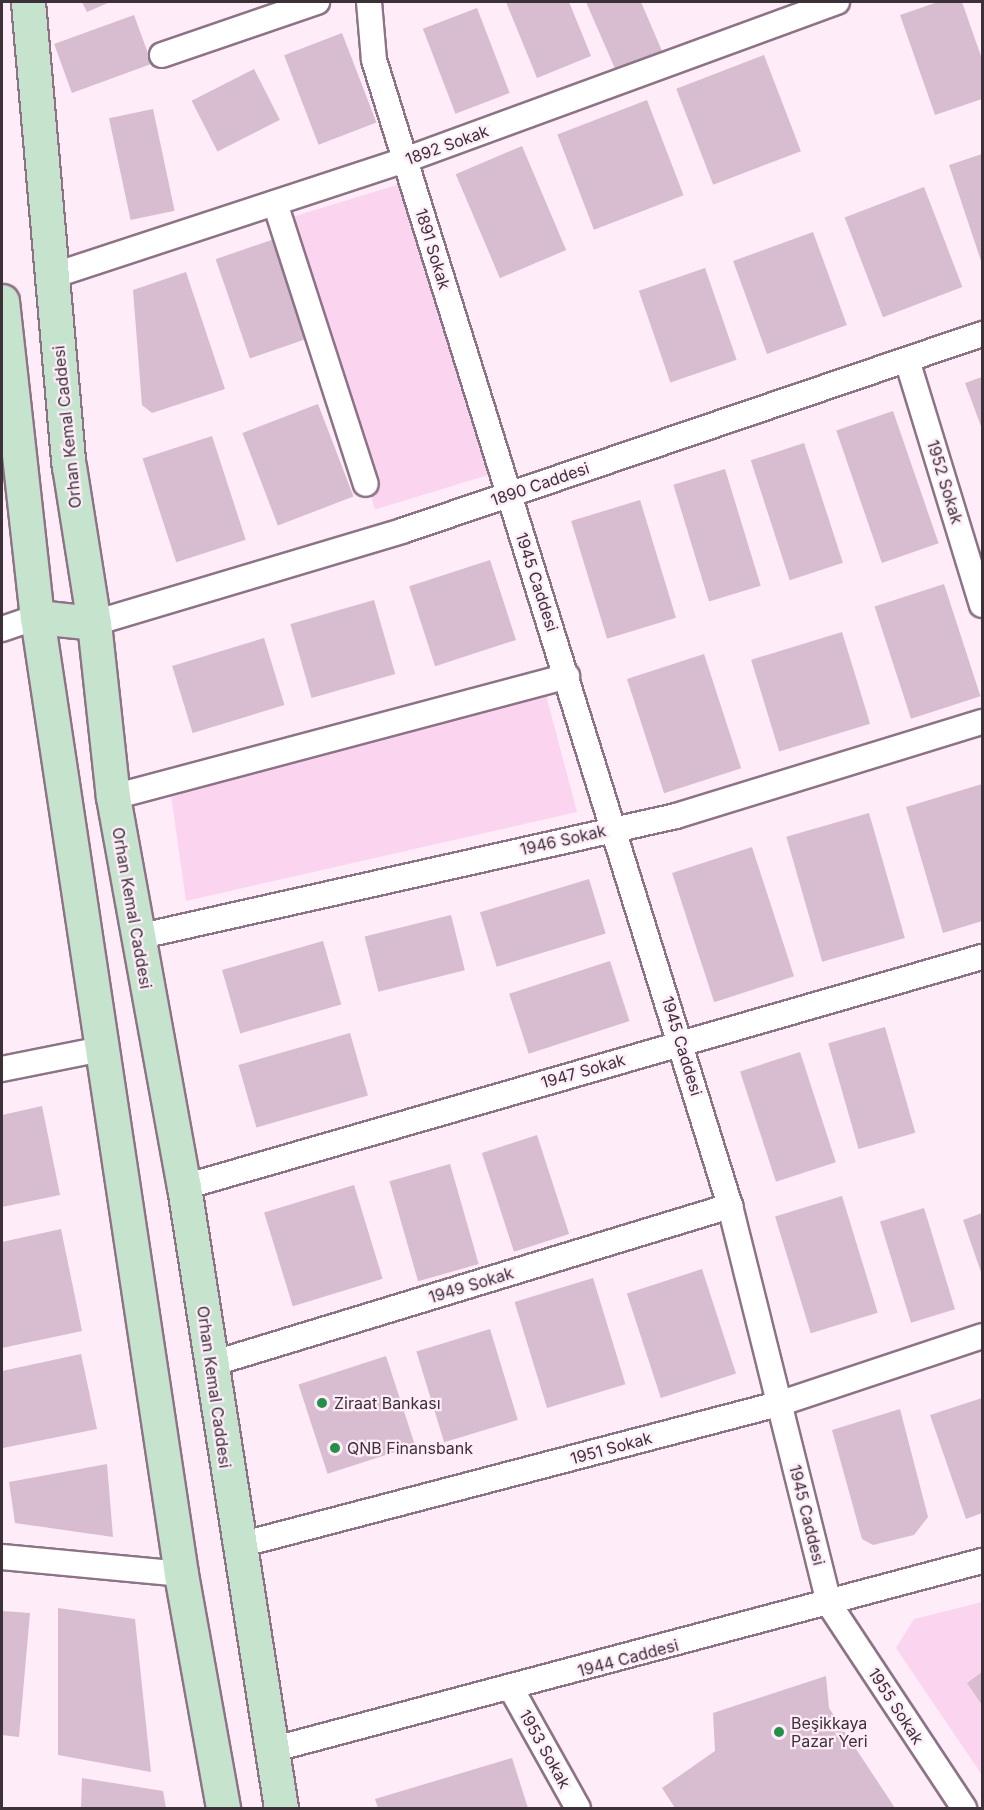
<!DOCTYPE html>
<meta charset="utf-8">
<style>
body{margin:0}
#map{position:relative;width:984px;height:1810px;overflow:hidden;background:#feecf9;font-family:Inter,sans-serif}
div>[style]{position:absolute}
.green>*{inset:0;background:#fbd5f0;transform-origin:0 0}
.building>*{inset:0;background:#d8bcd0;transform-origin:0 0}
.roads{filter:drop-shadow(2px 0 #8d7386) drop-shadow(-2px 0 #8d7386) drop-shadow(0 2px #8d7386) drop-shadow(0 -2px #8d7386)}
.minor>*{height:24px;margin:-12px;padding:0 12px;transform-origin:12px;border-radius:12px;background:#fff}
.secondary>*{height:33px;margin:-16.5px;padding:0 16.5px;transform-origin:16.5px;border-radius:16.5px;background:#c6e3ce}
.dots>*{width:16px;height:16px;translate:-50% -50%;box-sizing:border-box;border:3px solid #feecf9;border-radius:50%}
span{translate:-50% -50%;white-space:nowrap;text-align:center;line-height:1.15;-webkit-text-stroke:4.5px #feecf9;paint-order:stroke}
.street-label{font-size:16px;color:#3c3139}
.poi-label{font-size:16px;color:#3c3139}
.left{translate:0 -50%;text-align:left}
.frame{position:absolute;inset:0;border:3px solid #3c3139;pointer-events:none}
</style>
<div id="map">
<div class="green">
<div style="left:400px;top:184px;width:304px;height:119px;rotate:73deg"></div>
<div style="clip-path:polygon(546px 695px,577px 812px,186px 901px,171px 795px)"></div>
<div style="clip-path:polygon(982px 1602px,982px 1775px,896px 1648px,914px 1619px)"></div>
</div>
<div class="building">
<div style="clip-path:polygon(82px 2px,110px 2px,87px 12px)"></div>
<div style="clip-path:polygon(506px 2px,569px 2px,591px 56px,537px 78px)"></div>
<div style="clip-path:polygon(586px 2px,641px 2px,662px 51px,616px 71px)"></div>
<div style="clip-path:polygon(938px 2px,962px 2px,982px 59px,982px 99px,935px 115px,900px 15px)"></div>
<div style="left:477px;top:8px;width:91px;height:58px;rotate:69deg"></div>
<div style="left:134px;top:15px;width:52px;height:85px;rotate:70deg"></div>
<div style="left:342px;top:33px;width:96px;height:62px;rotate:69deg"></div>
<div style="left:764px;top:55px;width:103px;height:94px;rotate:69deg"></div>
<div style="left:254px;top:69px;width:57px;height:70px;rotate:63deg"></div>
<div style="left:647px;top:100px;width:102px;height:96px;rotate:69deg"></div>
<div style="left:153px;top:109px;width:104px;height:45px;rotate:78deg"></div>
<div style="left:522px;top:146px;width:113px;height:72px;rotate:67deg"></div>
<div style="clip-path:polygon(982px 154px,982px 264px,949px 165px)"></div>
<div style="left:924px;top:187px;width:107px;height:85px;rotate:69deg"></div>
<div style="left:813px;top:232px;width:99px;height:85px;rotate:70deg"></div>
<div style="left:280px;top:237px;width:105px;height:68px;rotate:71deg"></div>
<div style="left:705px;top:268px;width:97px;height:70px;rotate:71deg"></div>
<div style="clip-path:polygon(186px 272px,225px 389px,152px 413px,142px 405px,133px 290px)"></div>
<div style="clip-path:polygon(982px 377px,982px 429px,965px 383px)"></div>
<div style="left:318px;top:404px;width:99px;height:81px;rotate:69deg"></div>
<div style="left:893px;top:411px;width:140px;height:60px;rotate:71deg"></div>
<div style="left:212px;top:436px;width:109px;height:73px;rotate:72deg"></div>
<div style="left:804px;top:443px;width:126px;height:56px;rotate:72deg"></div>
<div style="left:725px;top:469px;width:122px;height:54px;rotate:73deg"></div>
<div style="left:640px;top:500px;width:123px;height:72px;rotate:73deg"></div>
<div style="left:490px;top:560px;width:84px;height:85px;rotate:72deg"></div>
<div style="left:944px;top:584px;width:118px;height:73px;rotate:72deg"></div>
<div style="left:374px;top:600px;width:77px;height:87px;rotate:74deg"></div>
<div style="left:842px;top:632px;width:96px;height:95px;rotate:73deg"></div>
<div style="left:264px;top:638px;width:70px;height:96px;rotate:73deg"></div>
<div style="left:704px;top:654px;width:120px;height:81px;rotate:72deg"></div>
<div style="clip-path:polygon(982px 784px,982px 921px,943px 933px,906px 807px)"></div>
<div style="left:869px;top:813px;width:130px;height:86px;rotate:74deg"></div>
<div style="left:752px;top:847px;width:136px;height:84px;rotate:72deg"></div>
<div style="left:589px;top:879px;width:57px;height:114px;rotate:73deg"></div>
<div style="left:451px;top:915px;width:57px;height:89px;rotate:76deg"></div>
<div style="left:323px;top:941px;width:66px;height:105px;rotate:74deg"></div>
<div style="left:610px;top:961px;width:63px;height:106px;rotate:72deg"></div>
<div style="left:885px;top:1027px;width:110px;height:59px;rotate:74deg"></div>
<div style="left:350px;top:1033px;width:65px;height:116px;rotate:74deg"></div>
<div style="left:800px;top:1052px;width:116px;height:63px;rotate:72deg"></div>
<div style="clip-path:polygon(42px 1106px,60px 1195px,2px 1207px,2px 1115px)"></div>
<div style="left:537px;top:1135px;width:104px;height:58px;rotate:72deg"></div>
<div style="left:450px;top:1164px;width:104px;height:63px;rotate:74deg"></div>
<div style="left:354px;top:1185px;width:98px;height:94px;rotate:73deg"></div>
<div style="left:842px;top:1196px;width:122px;height:70px;rotate:73deg"></div>
<div style="left:924px;top:1208px;width:106px;height:46px;rotate:73deg"></div>
<div style="clip-path:polygon(982px 1213px,982px 1275px,963px 1220px)"></div>
<div style="clip-path:polygon(61px 1229px,82px 1331px,2px 1348px,2px 1242px)"></div>
<div style="left:702px;top:1269px;width:110px;height:79px;rotate:72deg"></div>
<div style="left:593px;top:1278px;width:111px;height:82px;rotate:73deg"></div>
<div style="left:490px;top:1329px;width:95px;height:77px;rotate:73deg"></div>
<div style="clip-path:polygon(81px 1354px,97px 1429px,3px 1448px,2px 1371px)"></div>
<div style="left:386px;top:1356px;width:94px;height:92px;rotate:72deg"></div>
<div style="clip-path:polygon(982px 1398px,982px 1513px,966px 1519px,930px 1415px)"></div>
<div style="clip-path:polygon(900px 1409px,928px 1517px,914px 1535px,873px 1545px,862px 1539px,832px 1430px)"></div>
<div style="clip-path:polygon(107px 1464px,113px 1537px,15px 1523px,9px 1482px)"></div>
<div style="clip-path:polygon(58px 1608px,135px 1619px,151px 1772px,58px 1755px)"></div>
<div style="clip-path:polygon(2px 1611px,30px 1613px,19px 1737px,2px 1735px)"></div>
<div style="clip-path:polygon(982px 1672px,982px 1705px,967px 1683px)"></div>
<div style="clip-path:polygon(826px 1676px,829px 1708px,895px 1808px,675px 1808px,662px 1788px,715px 1751px,713px 1713px)"></div>
<div style="clip-path:polygon(512px 1758px,528px 1808px,378px 1808px,375px 1799px)"></div>
<div style="clip-path:polygon(82px 1778px,163px 1791px,166px 1808px,81px 1808px)"></div>
</div>
<div class="roads">
<div class="minor">
<div style="left:369px;top:2px;width:58px;rotate:85.1deg"></div>
<div style="left:374px;top:60px;width:1200px;rotate:72.74deg"></div>
<div style="left:730px;top:1206px;width:410px;rotate:76deg"></div>
<div style="left:829px;top:1604px;width:245px;rotate:56.5deg"></div>
<div style="left:162px;top:55px;width:164px;rotate:-18.9deg"></div>
<div style="left:275px;top:203px;width:295px;rotate:72.1deg"></div>
<div style="left:52px;top:276px;width:372px;rotate:-18.2deg"></div>
<div style="left:405px;top:160px;width:460px;rotate:-20.1deg"></div>
<div style="left:907px;top:360px;width:256px;rotate:73deg"></div>
<div style="left:94px;top:623px;width:321px;rotate:-16.6deg"></div>
<div style="left:402px;top:531px;width:613px;rotate:-18.76deg"></div>
<div style="left:2px;top:629px;width:37px;rotate:-19deg"></div>
<div style="left:113px;top:797px;width:470px;rotate:-14.9deg"></div>
<div style="left:137px;top:937px;width:552px;rotate:-12.65deg"></div>
<div style="left:676px;top:816px;width:320px;rotate:-17.1deg"></div>
<div style="left:2px;top:1069px;width:101px;rotate:-11.4deg"></div>
<div style="left:184px;top:1187px;width:830px;rotate:-16.08deg"></div>
<div style="left:211px;top:1364px;width:543px;rotate:-16.93deg"></div>
<div style="left:236px;top:1546px;width:560px;rotate:-14.68deg"></div>
<div style="left:778px;top:1404px;width:215px;rotate:-18.4deg"></div>
<div style="left:2px;top:1557px;width:180px;rotate:5.4deg"></div>
<div style="left:512px;top:1690px;width:135px;rotate:60.8deg"></div>
<div style="left:271px;top:1750px;width:736px;rotate:-14.89deg"></div>
</div>
<div class="secondary">
<div style="left:28px;top:2px;width:466px;rotate:85deg"></div>
<div style="left:69px;top:466px;width:159px;rotate:81deg"></div>
<div style="left:94px;top:623px;width:175px;rotate:83.8deg"></div>
<div style="left:113px;top:797px;width:396px;rotate:79.7deg"></div>
<div style="left:184px;top:1187px;width:629px;rotate:81.12deg"></div>
<div style="left:2px;top:301px;width:318px;rotate:83.7deg"></div>
<div style="left:37px;top:617px;width:968px;rotate:81.44deg"></div>
<div style="left:181px;top:1574px;width:238px;rotate:79.8deg"></div>
<div style="left:37px;top:617px;width:57px;rotate:6deg"></div>
</div>
</div>
<div class="dots">
<div style="left:322px;top:1403px;background:#248f47"></div>
<div style="left:335px;top:1448px;background:#248f47"></div>
<div style="left:779px;top:1732px;background:#248f47"></div>
</div>
<div class="street-label">
<span style="left:447px;top:145px;rotate:-20deg">1892 Sokak</span>
<span style="left:433px;top:249px;rotate:73deg">1891 Sokak</span>
<span style="left:67px;top:427px;rotate:-96deg">Orhan Kemal Caddesi</span>
<span style="left:945px;top:482px;rotate:73deg">1952 Sokak</span>
<span style="left:540px;top:484px;rotate:-19deg">1890 Caddesi</span>
<span style="left:537px;top:582px;rotate:72deg">1945 Caddesi</span>
<span style="left:563px;top:840px;rotate:-13deg">1946 Sokak</span>
<span style="left:132px;top:908px;rotate:80deg">Orhan Kemal Caddesi</span>
<span style="left:682px;top:1046px;rotate:73deg">1945 Caddesi</span>
<span style="left:583px;top:1071px;rotate:-16deg">1947 Sokak</span>
<span style="left:471px;top:1285px;rotate:-17deg">1949 Sokak</span>
<span style="left:214px;top:1387px;rotate:82deg">Orhan Kemal Caddesi</span>
<span style="left:611px;top:1448px;rotate:-15deg">1951 Sokak</span>
<span style="left:807px;top:1515px;rotate:76deg">1945 Caddesi</span>
<span style="left:628px;top:1658px;rotate:-15deg">1944 Caddesi</span>
<span style="left:896px;top:1706px;rotate:57deg">1955 Sokak</span>
<span style="left:545px;top:1749px;rotate:61deg">1953 Sokak</span>
</div>
<div class="poi-label">
<span class="left" style="left:334px;top:1403px">Ziraat Bankası</span>
<span class="left" style="left:347px;top:1448px">QNB Finansbank</span>
<span class="left" style="left:791px;top:1732px">Beşikkaya<br>Pazar Yeri</span>
</div>
<div class="frame"></div>
</div>
